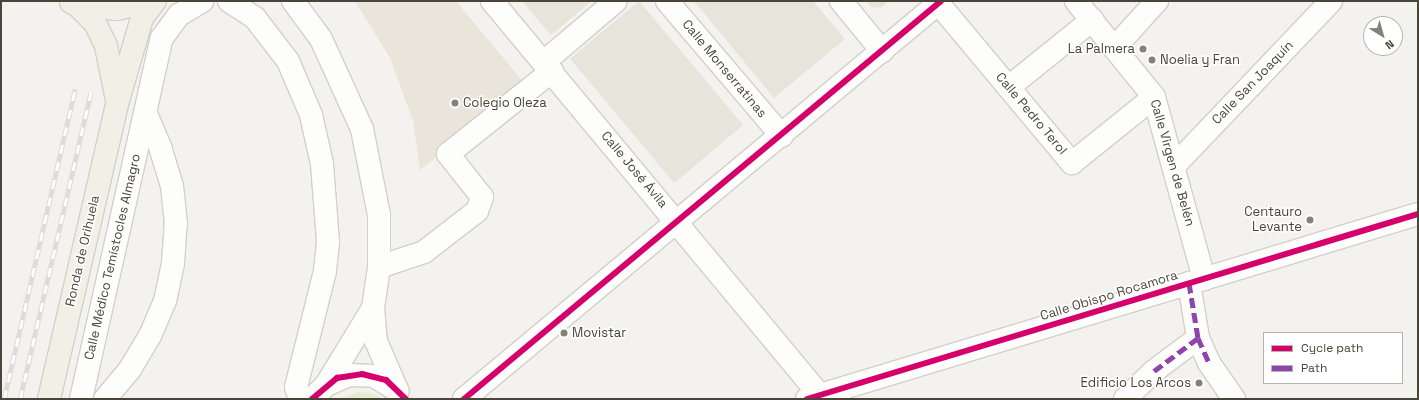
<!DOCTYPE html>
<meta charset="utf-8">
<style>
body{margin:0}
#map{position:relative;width:1419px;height:400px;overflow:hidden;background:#f4f2ee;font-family:"Space Grotesk",sans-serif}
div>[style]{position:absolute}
.residential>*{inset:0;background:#e7e4dc;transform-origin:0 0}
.education>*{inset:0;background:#eae5da}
.green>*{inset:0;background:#e1eecf}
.roads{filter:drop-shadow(1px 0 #d2d0cb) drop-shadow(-1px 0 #d2d0cb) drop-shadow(0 1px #d2d0cb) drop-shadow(0 -1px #d2d0cb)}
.minor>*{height:22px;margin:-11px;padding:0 11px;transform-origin:11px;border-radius:11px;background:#fdfdfc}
.major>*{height:22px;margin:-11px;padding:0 11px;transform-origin:11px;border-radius:11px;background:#f2efe6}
.rail>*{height:4.5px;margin-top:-2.25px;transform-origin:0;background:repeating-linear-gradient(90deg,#fff 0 9px,#dbdbda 0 18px);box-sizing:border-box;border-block:1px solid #dbdbda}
.quiet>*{height:5px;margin-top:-2.5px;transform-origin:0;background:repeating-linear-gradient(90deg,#8e44ad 0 10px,transparent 0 15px)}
.cycleway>*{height:6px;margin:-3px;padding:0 3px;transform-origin:3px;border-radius:3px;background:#d6006c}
.dots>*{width:11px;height:11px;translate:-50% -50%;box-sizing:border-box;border:2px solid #fff;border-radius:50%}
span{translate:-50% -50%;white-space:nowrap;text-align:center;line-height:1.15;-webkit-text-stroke:3px #fff;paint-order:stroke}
.poi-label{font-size:13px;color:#4b4439}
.right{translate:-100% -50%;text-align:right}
.left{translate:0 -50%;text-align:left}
.street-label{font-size:13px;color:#4b4439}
.frame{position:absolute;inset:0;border:2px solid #4b4439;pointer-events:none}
.legend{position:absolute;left:1263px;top:332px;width:140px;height:52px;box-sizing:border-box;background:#fff;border:1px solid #b7b4b0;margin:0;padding:5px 7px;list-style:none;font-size:12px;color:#4b4439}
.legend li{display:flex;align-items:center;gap:8px;height:20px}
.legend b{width:20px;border:1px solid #b7b4b0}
.north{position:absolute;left:1363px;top:16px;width:40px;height:40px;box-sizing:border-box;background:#fff;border:1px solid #b7b4b0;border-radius:50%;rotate:143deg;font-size:11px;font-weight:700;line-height:16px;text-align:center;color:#4b4439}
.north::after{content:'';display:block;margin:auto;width:14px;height:18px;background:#868178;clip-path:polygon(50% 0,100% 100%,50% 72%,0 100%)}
</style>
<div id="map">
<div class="residential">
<div style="clip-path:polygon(522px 1px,592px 1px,551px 35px)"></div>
<div style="left:639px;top:1px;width:162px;height:90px;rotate:50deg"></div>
<div style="clip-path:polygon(694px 1px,813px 1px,845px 39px,774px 98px)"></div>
<div style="clip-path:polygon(866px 1px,889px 1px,880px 8px,871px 7px)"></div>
</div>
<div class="education">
<div style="clip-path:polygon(355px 1px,456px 1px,526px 85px,420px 170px,413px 121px,390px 58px)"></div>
</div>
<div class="green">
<div style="clip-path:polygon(359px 392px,372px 393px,384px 399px,339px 399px)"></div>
</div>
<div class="roads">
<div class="minor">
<div style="left:229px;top:1px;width:31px;rotate:33deg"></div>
<div style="left:255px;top:18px;width:54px;rotate:52.5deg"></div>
<div style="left:288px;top:61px;width:59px;rotate:66.9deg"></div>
<div style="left:311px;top:115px;width:50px;rotate:77.3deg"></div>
<div style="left:322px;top:164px;width:78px;rotate:85.6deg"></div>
<div style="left:328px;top:242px;width:29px;rotate:96deg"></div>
<div style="left:325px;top:271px;width:120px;rotate:104deg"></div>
<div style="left:296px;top:387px;width:13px;rotate:72deg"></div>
<div style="left:293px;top:1px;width:47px;rotate:53.6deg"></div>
<div style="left:321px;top:39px;width:99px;rotate:65.5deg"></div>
<div style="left:362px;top:129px;width:88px;rotate:78.8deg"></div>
<div style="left:379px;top:215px;width:52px;rotate:90deg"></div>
<div style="left:379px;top:267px;width:41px;rotate:98.3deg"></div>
<div style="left:373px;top:308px;width:33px;rotate:85deg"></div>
<div style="left:376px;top:341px;width:51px;rotate:66.9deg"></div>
<div style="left:492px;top:1px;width:518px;rotate:50.25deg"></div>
<div style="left:667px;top:1px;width:177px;rotate:49.6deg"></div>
<div style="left:841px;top:1px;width:65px;rotate:50.6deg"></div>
<div style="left:1076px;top:1px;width:124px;rotate:50.9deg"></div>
<div style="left:1154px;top:97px;width:189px;rotate:74.6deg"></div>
<div style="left:938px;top:3px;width:209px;rotate:50.1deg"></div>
<div style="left:1072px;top:163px;width:105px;rotate:-38.8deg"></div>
<div style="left:1116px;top:46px;width:61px;rotate:-47.7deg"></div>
<div style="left:544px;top:62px;width:94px;rotate:-40.3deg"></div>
<div style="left:1009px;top:87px;width:107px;rotate:-38.9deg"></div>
<div style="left:1175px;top:165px;width:226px;rotate:-46.4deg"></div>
<div style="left:379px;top:267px;width:47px;rotate:-18.4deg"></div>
<div style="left:424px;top:252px;width:67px;rotate:-37.7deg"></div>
<div style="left:477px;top:211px;width:15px;rotate:-70deg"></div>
<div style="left:482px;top:197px;width:55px;rotate:-128.3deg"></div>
<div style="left:448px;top:154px;width:133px;rotate:-38.6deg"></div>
<div style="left:1189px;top:283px;width:56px;rotate:80.7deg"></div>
<div style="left:1198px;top:338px;width:27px;rotate:66deg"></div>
<div style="left:1209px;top:363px;width:44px;rotate:55.2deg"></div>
<div style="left:326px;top:385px;width:90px;rotate:-58.6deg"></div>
<div style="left:81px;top:399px;width:370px;rotate:-77.4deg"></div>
<div style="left:162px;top:38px;width:29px;rotate:-54deg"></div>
<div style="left:179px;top:15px;width:27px;rotate:-31deg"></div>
<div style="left:105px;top:399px;width:39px;rotate:-50deg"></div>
<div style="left:130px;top:369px;width:39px;rotate:-59deg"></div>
<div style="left:150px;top:336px;width:38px;rotate:-67deg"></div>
<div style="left:165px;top:301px;width:39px;rotate:-78deg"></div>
<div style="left:173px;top:263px;width:39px;rotate:-86deg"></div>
<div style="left:176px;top:224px;width:38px;rotate:-96deg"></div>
<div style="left:172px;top:186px;width:39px;rotate:-107deg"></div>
<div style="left:161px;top:149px;width:38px;rotate:-113deg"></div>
<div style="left:312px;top:399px;width:20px;rotate:-45deg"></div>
<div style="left:326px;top:385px;width:25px;rotate:-23deg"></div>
<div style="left:349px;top:375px;width:25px;rotate:2deg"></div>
<div style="left:374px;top:376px;width:28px;rotate:32deg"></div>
<div style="left:464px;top:399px;width:621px;rotate:-39.84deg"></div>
<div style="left:807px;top:399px;width:638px;rotate:-16.85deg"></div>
<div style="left:1125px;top:399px;width:40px;rotate:-44deg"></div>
<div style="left:1154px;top:371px;width:55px;rotate:-36.9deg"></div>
</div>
<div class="major">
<div style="left:71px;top:2px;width:7px;rotate:27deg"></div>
<div style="left:77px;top:5px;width:40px;rotate:5.7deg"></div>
<div style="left:117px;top:9px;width:33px;rotate:-14deg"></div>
<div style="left:77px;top:5px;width:25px;rotate:45deg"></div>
<div style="left:95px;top:23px;width:25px;rotate:64deg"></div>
<div style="left:106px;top:46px;width:50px;rotate:78.5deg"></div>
<div style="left:49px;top:399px;width:303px;rotate:-77deg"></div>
<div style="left:117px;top:104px;width:90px;rotate:-73.8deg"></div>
<div style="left:142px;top:18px;width:21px;rotate:-53deg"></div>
</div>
</div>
<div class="rail">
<div style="left:4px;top:399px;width:318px;rotate:-77.1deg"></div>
<div style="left:20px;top:399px;width:315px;rotate:-77deg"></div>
</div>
<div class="quiet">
<div style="left:1189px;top:283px;width:56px;rotate:80.7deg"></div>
<div style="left:1198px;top:338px;width:27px;rotate:66deg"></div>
<div style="left:1154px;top:371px;width:55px;rotate:-36.9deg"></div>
</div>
<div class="cycleway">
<div style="left:312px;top:399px;width:33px;rotate:-40deg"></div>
<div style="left:337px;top:378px;width:25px;rotate:-9deg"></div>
<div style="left:362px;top:374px;width:25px;rotate:14deg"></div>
<div style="left:386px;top:380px;width:28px;rotate:44deg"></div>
<div style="left:464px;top:399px;width:621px;rotate:-39.84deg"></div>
<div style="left:807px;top:399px;width:638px;rotate:-16.85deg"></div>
</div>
<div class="dots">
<div style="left:1143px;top:49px;background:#868178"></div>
<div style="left:1152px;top:60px;background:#868178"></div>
<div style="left:455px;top:103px;background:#868178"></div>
<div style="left:1310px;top:220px;background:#868178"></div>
<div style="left:564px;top:333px;background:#868178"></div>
<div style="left:1199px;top:383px;background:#868178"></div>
</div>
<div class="poi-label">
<span class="right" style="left:1135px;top:49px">La Palmera</span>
<span class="left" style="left:1160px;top:60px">Noelia y Fran</span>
<span class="left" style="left:463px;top:103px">Colegio Oleza</span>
<span class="right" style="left:1302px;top:220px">Centauro<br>Levante</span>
<span class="left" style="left:572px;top:333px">Movistar</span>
<span class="right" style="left:1191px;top:383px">Edificio Los Arcos</span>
</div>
<div class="street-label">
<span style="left:724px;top:69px;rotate:50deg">Calle Monserratinas</span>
<span style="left:1253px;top:83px;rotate:-46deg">Calle San Joaquín</span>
<span style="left:1031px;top:114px;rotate:50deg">Calle Pedro Terol</span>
<span style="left:1172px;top:163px;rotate:74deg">Calle Virgen de Belén</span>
<span style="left:634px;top:170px;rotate:50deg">Calle José Ávila</span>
<span style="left:83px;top:251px;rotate:-77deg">Ronda de Orihuela</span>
<span style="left:113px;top:257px;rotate:-77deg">Calle Médico Temístocles Almagro</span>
<span style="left:1109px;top:296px;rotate:-17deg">Calle Obispo Rocamora</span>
</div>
<div class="frame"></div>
<ul class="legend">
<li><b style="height:5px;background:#d6006c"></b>Cycle path</li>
<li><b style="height:5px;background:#8e44ad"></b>Path</li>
</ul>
<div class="north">N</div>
</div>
